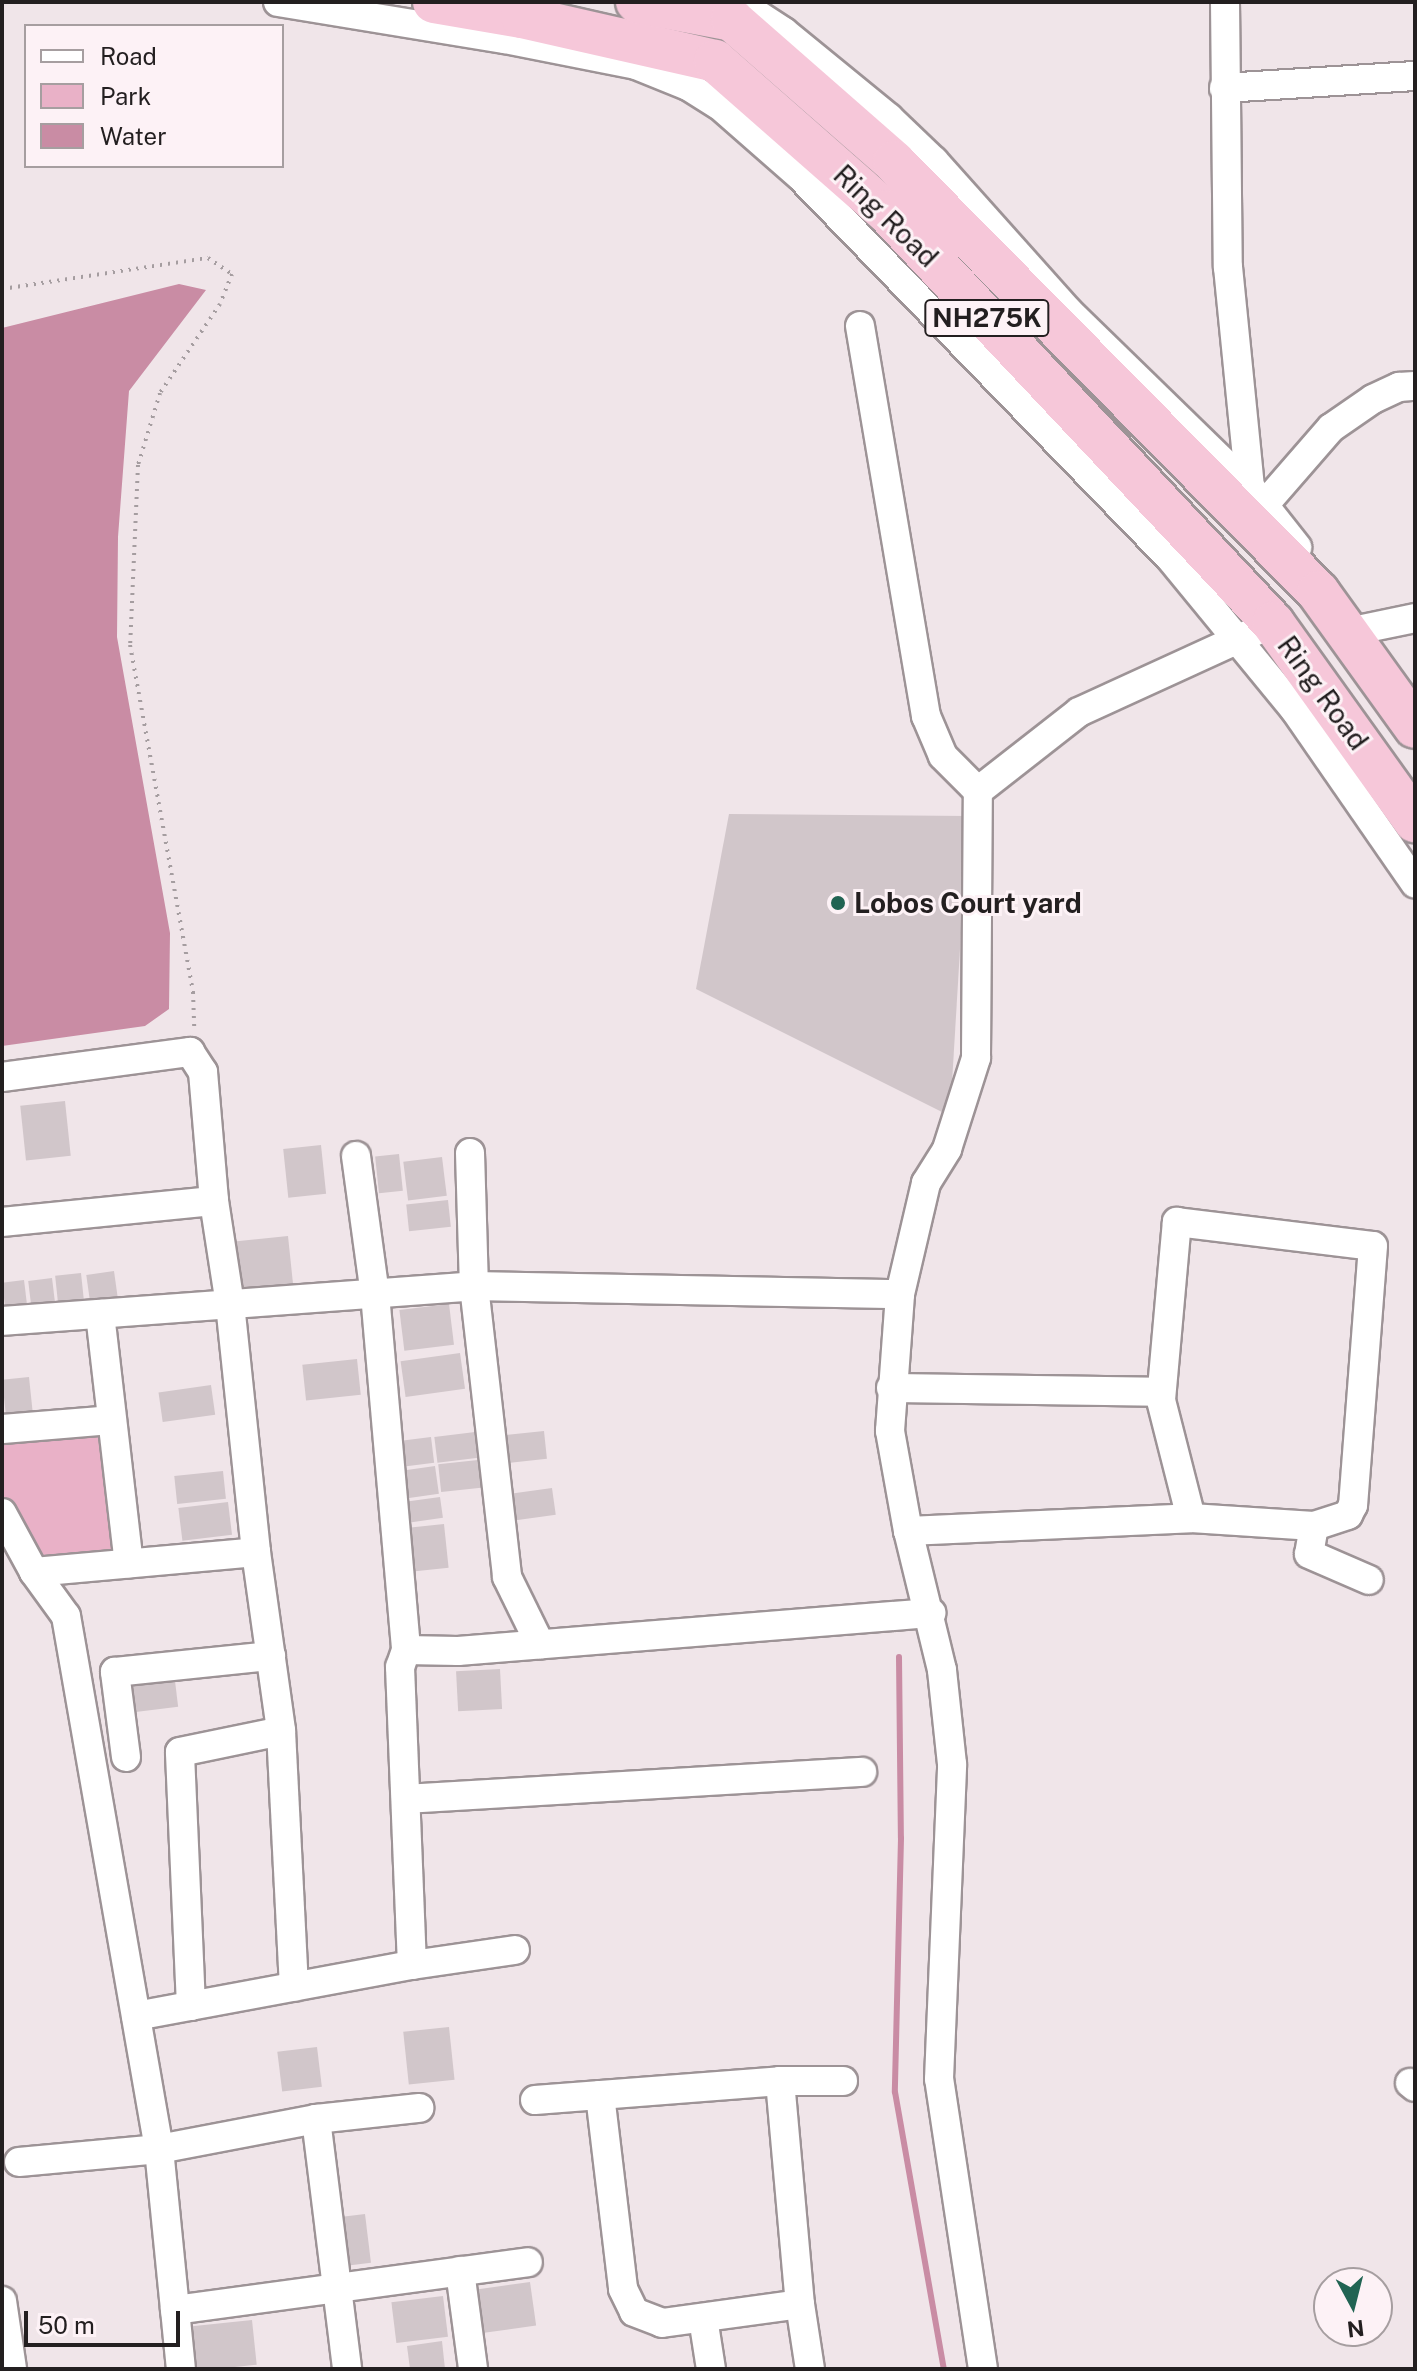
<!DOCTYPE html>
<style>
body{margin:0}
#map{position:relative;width:1417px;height:2371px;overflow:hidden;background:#f0e5e9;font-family:"Public Sans",sans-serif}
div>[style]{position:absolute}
.green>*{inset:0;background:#e9b1c7}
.water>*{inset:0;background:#c98ca4}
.stream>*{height:6px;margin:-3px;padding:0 3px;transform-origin:3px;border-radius:3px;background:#c98ca4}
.building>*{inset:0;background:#d1c6ca;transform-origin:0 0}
.path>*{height:4px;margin-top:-2px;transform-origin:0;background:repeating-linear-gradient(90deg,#a59da0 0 2px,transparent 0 8px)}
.roads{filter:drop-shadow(2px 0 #9d9396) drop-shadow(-2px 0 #9d9396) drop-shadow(0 2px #9d9396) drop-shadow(0 -2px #9d9396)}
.minor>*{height:28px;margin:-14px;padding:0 14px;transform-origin:14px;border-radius:14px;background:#fff}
.highway>*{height:42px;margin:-21px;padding:0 21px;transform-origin:21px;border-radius:21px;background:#f6c7d9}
.dots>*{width:22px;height:22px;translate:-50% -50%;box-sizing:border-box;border:4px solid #fdf2f6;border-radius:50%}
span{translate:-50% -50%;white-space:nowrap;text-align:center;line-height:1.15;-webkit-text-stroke:6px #fdf2f6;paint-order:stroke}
.shield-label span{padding:2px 6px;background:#fdf2f6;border:2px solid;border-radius:6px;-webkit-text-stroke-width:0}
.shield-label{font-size:26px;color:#231f20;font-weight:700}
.street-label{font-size:28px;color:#231f20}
.poi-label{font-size:28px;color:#231f20;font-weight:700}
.left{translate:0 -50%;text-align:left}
.frame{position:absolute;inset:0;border:4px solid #231f20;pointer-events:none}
.legend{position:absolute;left:24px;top:24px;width:260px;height:144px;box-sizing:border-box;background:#fdf2f6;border:2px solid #a69ea0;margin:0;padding:10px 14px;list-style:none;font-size:24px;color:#231f20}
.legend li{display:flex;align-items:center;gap:16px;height:40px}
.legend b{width:40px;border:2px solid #a69ea0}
.north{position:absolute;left:1313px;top:2267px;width:80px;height:80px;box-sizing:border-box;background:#fdf2f6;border:2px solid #a69ea0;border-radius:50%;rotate:173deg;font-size:22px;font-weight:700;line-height:32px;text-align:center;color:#231f20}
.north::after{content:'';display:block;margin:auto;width:28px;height:36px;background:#216453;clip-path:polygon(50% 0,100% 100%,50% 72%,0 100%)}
.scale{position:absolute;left:24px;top:2311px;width:156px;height:36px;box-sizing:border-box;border:4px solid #231f20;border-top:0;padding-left:10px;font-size:24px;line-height:28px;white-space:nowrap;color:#231f20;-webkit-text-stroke:6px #fdf2f6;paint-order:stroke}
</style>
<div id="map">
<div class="green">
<div style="clip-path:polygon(105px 1428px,122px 1553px,35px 1561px,2px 1502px,2px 1437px)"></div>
</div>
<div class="water">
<div style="clip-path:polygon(179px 284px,206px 290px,129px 391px,118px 537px,117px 637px,170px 933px,169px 1009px,145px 1026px,2px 1046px,2px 328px)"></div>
</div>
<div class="stream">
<div style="left:899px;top:1657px;width:181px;rotate:89.4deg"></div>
<div style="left:901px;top:1838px;width:254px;rotate:91.4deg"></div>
<div style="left:895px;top:2092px;width:281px;rotate:80deg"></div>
</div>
<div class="building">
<div style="clip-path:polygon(729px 814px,968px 816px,950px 1116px,696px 989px)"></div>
<div style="left:65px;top:1101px;width:55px;height:45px;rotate:84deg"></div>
<div style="left:321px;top:1145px;width:49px;height:38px;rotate:84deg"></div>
<div style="left:399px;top:1154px;width:37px;height:24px;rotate:84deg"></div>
<div style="left:442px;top:1157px;width:39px;height:39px;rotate:83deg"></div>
<div style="left:448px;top:1200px;width:27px;height:42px;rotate:84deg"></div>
<div style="left:288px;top:1236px;width:54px;height:56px;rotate:84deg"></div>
<div style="left:114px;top:1271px;width:35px;height:28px;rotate:82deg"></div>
<div style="left:81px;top:1273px;width:38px;height:26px;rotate:84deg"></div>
<div style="left:52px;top:1278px;width:33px;height:24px;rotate:83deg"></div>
<div style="left:24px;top:1280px;width:33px;height:22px;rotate:83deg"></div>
<div style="left:449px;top:1304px;width:41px;height:50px;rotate:83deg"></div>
<div style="left:460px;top:1353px;width:36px;height:60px;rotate:82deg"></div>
<div style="left:357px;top:1359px;width:36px;height:55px;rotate:84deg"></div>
<div style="left:29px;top:1377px;width:39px;height:27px;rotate:84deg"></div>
<div style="left:211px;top:1385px;width:30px;height:53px;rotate:82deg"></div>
<div style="left:544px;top:1431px;width:28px;height:43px;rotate:84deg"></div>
<div style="left:475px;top:1432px;width:26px;height:41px;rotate:83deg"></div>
<div style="left:431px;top:1437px;width:26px;height:38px;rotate:83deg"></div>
<div style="left:478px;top:1460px;width:28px;height:40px;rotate:84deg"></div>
<div style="left:435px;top:1466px;width:28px;height:39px;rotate:82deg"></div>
<div style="left:223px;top:1471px;width:28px;height:49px;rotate:84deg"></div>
<div style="left:552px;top:1488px;width:27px;height:42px;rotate:82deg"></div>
<div style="left:440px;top:1497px;width:21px;height:35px;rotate:82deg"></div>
<div style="left:228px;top:1502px;width:33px;height:50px;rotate:83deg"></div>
<div style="left:444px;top:1524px;width:44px;height:43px;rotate:84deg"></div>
<div style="left:500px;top:1669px;width:40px;height:44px;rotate:87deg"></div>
<div style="left:175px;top:1681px;width:26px;height:51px;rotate:83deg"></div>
<div style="left:449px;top:2027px;width:53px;height:46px;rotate:84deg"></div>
<div style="left:317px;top:2047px;width:40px;height:40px;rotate:83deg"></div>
<div style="left:365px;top:2214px;width:49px;height:33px;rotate:83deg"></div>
<div style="left:530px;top:2282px;width:44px;height:56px;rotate:82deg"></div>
<div style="left:443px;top:2296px;width:41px;height:52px;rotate:83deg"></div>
<div style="left:252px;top:2320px;width:45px;height:65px;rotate:84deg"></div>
<div style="clip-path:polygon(442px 2341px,445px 2369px,410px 2369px,407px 2346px)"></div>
</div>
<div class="path">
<div style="left:2px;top:289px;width:208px;rotate:-8.6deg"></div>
<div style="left:208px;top:258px;width:29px;rotate:34deg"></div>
<div style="left:232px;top:274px;width:32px;rotate:112deg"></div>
<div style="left:220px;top:304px;width:107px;rotate:124deg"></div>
<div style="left:160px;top:393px;width:75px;rotate:107deg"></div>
<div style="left:138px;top:465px;width:180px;rotate:92.5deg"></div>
<div style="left:130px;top:645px;width:353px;rotate:79.7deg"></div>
<div style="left:193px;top:992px;width:38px;rotate:88deg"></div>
</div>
<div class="roads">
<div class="minor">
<div style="left:278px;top:2px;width:230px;rotate:9.3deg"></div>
<div style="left:505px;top:39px;width:134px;rotate:11.2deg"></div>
<div style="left:636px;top:65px;width:56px;rotate:22deg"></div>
<div style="left:688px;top:86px;width:36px;rotate:32deg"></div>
<div style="left:719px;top:105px;width:108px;rotate:41.2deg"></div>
<div style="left:800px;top:176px;width:533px;rotate:45.91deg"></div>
<div style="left:1171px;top:559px;width:195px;rotate:50.6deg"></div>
<div style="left:1295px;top:710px;width:211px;rotate:55.3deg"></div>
<div style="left:738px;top:2px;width:55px;rotate:33.1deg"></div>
<div style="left:784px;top:32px;width:136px;rotate:39.3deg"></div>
<div style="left:889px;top:118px;width:62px;rotate:43.7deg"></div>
<div style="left:934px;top:161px;width:201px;rotate:48.2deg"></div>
<div style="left:1068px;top:311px;width:257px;rotate:44.2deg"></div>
<div style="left:1252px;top:490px;width:73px;rotate:51.7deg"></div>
<div style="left:1225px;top:2px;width:265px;rotate:89.4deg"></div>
<div style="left:1228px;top:267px;width:232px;rotate:84.3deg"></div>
<div style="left:1224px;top:88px;width:191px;rotate:-3.6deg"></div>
<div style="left:860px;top:326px;width:396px;rotate:80.4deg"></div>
<div style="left:926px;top:716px;width:43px;rotate:67deg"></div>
<div style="left:943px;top:756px;width:49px;rotate:45deg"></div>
<div style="left:1264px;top:505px;width:102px;rotate:-49deg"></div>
<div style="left:1331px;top:428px;width:51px;rotate:-34.6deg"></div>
<div style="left:1373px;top:399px;width:29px;rotate:-25deg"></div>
<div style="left:1399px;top:387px;width:16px;rotate:-4deg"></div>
<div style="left:1362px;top:629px;width:54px;rotate:-11.7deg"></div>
<div style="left:2px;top:1077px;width:190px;rotate:-7.6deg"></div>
<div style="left:190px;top:1052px;width:24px;rotate:57deg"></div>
<div style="left:203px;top:1072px;width:129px;rotate:85.1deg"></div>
<div style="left:214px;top:1201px;width:104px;rotate:81.2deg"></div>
<div style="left:230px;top:1304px;width:249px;rotate:84deg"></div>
<div style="left:256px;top:1552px;width:181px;rotate:82deg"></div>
<div style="left:281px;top:1731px;width:256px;rotate:87.1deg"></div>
<div style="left:470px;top:1153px;width:133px;rotate:88.3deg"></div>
<div style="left:474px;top:1286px;width:293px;rotate:83.5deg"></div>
<div style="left:507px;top:1577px;width:75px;rotate:63.8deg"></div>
<div style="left:356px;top:1156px;width:139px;rotate:82.2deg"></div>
<div style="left:375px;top:1294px;width:357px;rotate:85deg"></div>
<div style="left:406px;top:1650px;width:52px;rotate:1.1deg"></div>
<div style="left:458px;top:1651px;width:475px;rotate:-4.6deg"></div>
<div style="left:2px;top:1222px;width:213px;rotate:-5.7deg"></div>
<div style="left:100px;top:1314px;width:251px;rotate:83.4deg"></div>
<div style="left:2px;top:1321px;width:473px;rotate:-4.2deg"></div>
<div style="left:474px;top:1286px;width:426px;rotate:1.1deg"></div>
<div style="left:891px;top:1388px;width:270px;rotate:0.8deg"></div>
<div style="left:2px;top:1429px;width:110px;rotate:-4.7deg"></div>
<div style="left:2px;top:1513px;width:67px;rotate:61.5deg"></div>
<div style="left:34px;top:1572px;width:223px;rotate:-5.1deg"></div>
<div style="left:1191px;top:1518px;width:122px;rotate:-104.3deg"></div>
<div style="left:1161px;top:1400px;width:179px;rotate:-84.9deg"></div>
<div style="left:1177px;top:1222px;width:197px;rotate:7deg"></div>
<div style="left:1373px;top:1246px;width:260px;rotate:94.4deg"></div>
<div style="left:1353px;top:1505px;width:11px;rotate:117deg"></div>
<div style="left:1348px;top:1515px;width:36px;rotate:162deg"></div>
<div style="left:908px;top:1531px;width:283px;rotate:-2.6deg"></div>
<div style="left:1191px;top:1518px;width:123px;rotate:3.7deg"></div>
<div style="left:1314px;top:1526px;width:28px;rotate:100deg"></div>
<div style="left:1309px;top:1554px;width:65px;rotate:23.4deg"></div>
<div style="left:34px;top:1572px;width:54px;rotate:54deg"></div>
<div style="left:66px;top:1616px;width:541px;rotate:80.1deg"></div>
<div style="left:159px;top:2149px;width:221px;rotate:84.3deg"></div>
<div style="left:406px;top:1650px;width:18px;rotate:109deg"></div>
<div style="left:400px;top:1667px;width:298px;rotate:87.7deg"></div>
<div style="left:126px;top:1757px;width:86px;rotate:-97.4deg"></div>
<div style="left:115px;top:1672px;width:157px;rotate:-5.9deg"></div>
<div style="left:406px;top:1799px;width:457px;rotate:-3.4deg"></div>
<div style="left:191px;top:2006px;width:254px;rotate:-92.5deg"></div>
<div style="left:180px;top:1752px;width:103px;rotate:-11.7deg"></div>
<div style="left:136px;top:2016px;width:281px;rotate:-10.5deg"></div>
<div style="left:412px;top:1965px;width:104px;rotate:-8.3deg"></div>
<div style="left:780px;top:2081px;width:224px;rotate:84.9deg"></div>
<div style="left:800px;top:2304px;width:66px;rotate:81.3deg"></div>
<div style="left:1410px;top:2083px;width:6px;rotate:39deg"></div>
<div style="left:600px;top:2095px;width:195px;rotate:83.2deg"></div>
<div style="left:623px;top:2289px;width:25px;rotate:64deg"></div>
<div style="left:634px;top:2312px;width:30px;rotate:21deg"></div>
<div style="left:662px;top:2323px;width:139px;rotate:-7.8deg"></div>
<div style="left:535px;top:2100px;width:246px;rotate:-4.4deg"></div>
<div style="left:780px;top:2081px;width:63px"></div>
<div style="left:316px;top:2119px;width:252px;rotate:82.9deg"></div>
<div style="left:19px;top:2162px;width:141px;rotate:-5.3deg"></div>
<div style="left:159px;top:2149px;width:160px;rotate:-10.8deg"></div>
<div style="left:316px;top:2119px;width:104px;rotate:-6.1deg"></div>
<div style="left:460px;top:2271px;width:99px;rotate:82.4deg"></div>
<div style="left:2px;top:2301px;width:69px;rotate:81.6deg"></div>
<div style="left:175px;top:2310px;width:356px;rotate:-7.7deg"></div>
<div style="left:703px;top:2318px;width:52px;rotate:81.1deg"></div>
<div style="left:983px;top:2369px;width:293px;rotate:-98.6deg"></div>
<div style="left:939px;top:2079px;width:315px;rotate:-87.6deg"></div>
<div style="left:952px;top:1764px;width:95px;rotate:-96.1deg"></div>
<div style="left:942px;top:1670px;width:143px;rotate:-103.7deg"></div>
<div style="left:908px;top:1531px;width:102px;rotate:-100.2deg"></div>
<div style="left:890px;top:1431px;width:137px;rotate:-85.8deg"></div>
<div style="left:900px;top:1294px;width:114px;rotate:-76.8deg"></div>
<div style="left:926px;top:1183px;width:40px;rotate:-58deg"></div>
<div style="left:947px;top:1149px;width:96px;rotate:-72.3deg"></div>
<div style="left:976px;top:1058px;width:267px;rotate:-89.6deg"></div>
<div style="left:978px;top:791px;width:128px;rotate:-38deg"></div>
<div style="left:1079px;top:712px;width:213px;rotate:-24.6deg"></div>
</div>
<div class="highway">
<div style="left:434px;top:2px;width:89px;rotate:9.7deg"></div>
<div style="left:522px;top:17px;width:198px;rotate:12.8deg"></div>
<div style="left:715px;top:61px;width:227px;rotate:41.3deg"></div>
<div style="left:886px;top:211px;width:565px;rotate:46.79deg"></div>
<div style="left:1273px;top:623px;width:244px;rotate:54.4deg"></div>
<div style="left:637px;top:2px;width:97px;rotate:10.7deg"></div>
<div style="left:732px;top:20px;width:215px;rotate:41.2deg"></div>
<div style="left:894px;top:162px;width:604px;rotate:45.4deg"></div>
<div style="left:1318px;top:592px;width:166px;rotate:54.3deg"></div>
</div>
</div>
<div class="dots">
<div style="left:838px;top:903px;background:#216453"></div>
</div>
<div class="shield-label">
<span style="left:987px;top:318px">NH275K</span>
</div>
<div class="street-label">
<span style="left:886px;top:216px;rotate:44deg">Ring Road</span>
<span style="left:1323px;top:693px;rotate:54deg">Ring Road</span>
</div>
<div class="poi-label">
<span class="left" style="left:854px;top:903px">Lobos Court yard</span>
</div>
<div class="frame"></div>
<ul class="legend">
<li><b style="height:10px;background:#fff"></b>Road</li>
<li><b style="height:22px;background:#e9b1c7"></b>Park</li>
<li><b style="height:22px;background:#c98ca4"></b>Water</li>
</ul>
<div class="north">N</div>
<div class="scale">50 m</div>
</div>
